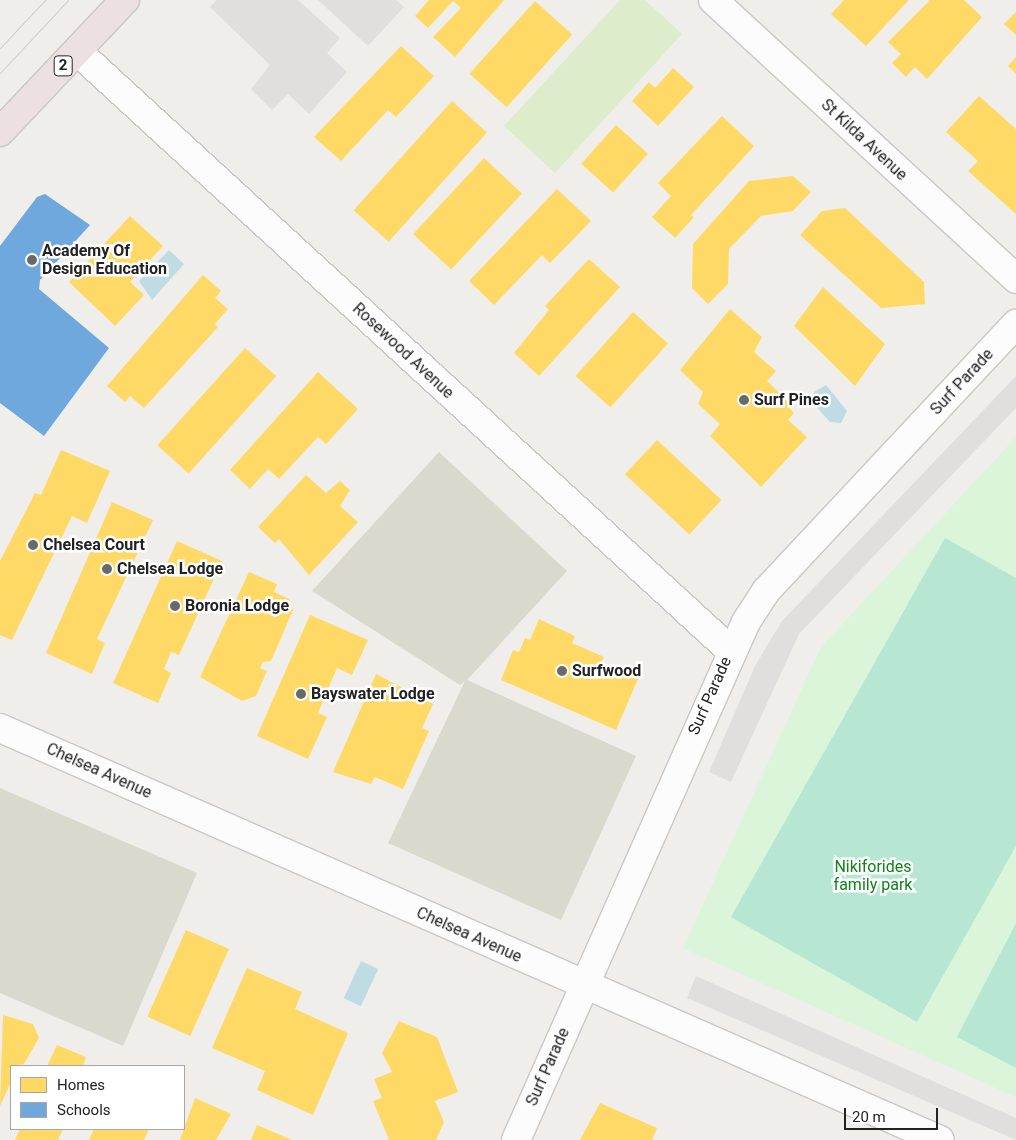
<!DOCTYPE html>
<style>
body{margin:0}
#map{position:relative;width:1016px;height:1140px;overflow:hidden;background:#f0eeeb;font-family:Roboto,sans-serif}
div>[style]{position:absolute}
.construction>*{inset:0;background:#d9d9cd}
.grass>*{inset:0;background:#ddeccb}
.park>*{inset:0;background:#daf5da}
.pitch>*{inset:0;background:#b7e6d2}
.parking>*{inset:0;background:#e0dfde}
.water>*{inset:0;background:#bfdbe3;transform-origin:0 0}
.homes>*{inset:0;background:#ffd966;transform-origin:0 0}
.schools>*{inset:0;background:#6fa8dc}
.roads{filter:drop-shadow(1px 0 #c9c8c7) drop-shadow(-1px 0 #c9c8c7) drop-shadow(0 1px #c9c8c7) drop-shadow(0 -1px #c9c8c7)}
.minor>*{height:28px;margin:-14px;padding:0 14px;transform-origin:14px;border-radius:14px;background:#fdfcfc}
.highway>*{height:28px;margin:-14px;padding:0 14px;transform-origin:14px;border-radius:14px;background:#ece0e2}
.tram>*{height:1px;margin:-0.5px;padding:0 0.5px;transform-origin:0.5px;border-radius:0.5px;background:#ccc}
.dots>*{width:14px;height:14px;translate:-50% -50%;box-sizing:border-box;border:2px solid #fff;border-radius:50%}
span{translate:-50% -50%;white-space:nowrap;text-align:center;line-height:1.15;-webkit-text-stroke:5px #fff;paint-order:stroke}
.shield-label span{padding:1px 4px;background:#fff;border:1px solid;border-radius:4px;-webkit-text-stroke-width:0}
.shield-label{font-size:15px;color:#222;font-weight:700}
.street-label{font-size:16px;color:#222}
.poi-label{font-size:16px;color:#222;font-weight:700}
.left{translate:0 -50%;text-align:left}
.park-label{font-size:16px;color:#0c8416}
.legend{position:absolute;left:10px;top:1065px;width:175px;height:65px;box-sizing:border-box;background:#fff;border:1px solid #a7a7a7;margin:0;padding:6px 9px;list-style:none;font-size:15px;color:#222}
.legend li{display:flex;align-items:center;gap:10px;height:25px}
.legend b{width:25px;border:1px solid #a7a7a7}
.scale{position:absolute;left:844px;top:1108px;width:94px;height:22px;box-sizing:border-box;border:2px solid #222;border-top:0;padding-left:6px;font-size:15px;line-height:18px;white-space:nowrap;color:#222;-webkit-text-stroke:4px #fff;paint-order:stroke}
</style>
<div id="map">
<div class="construction">
<div style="clip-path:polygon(439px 452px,567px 571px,467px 680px,636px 756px,561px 920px,388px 843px,465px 681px,460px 685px,312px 591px)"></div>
<div style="clip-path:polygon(0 788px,197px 873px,123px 1046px,0 993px)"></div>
</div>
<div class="grass">
<div style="clip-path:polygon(620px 0,645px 0,682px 34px,555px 173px,504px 126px)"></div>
</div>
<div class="park">
<div style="clip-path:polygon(1016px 437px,1016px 1097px,683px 948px,821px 647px)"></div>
</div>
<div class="pitch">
<div style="clip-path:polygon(945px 538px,1016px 578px,1016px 846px,917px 1022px,731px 917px)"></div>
<div style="clip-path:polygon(1016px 923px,1016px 1068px,957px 1037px)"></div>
</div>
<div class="parking">
<div style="clip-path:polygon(217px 0,298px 0,340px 38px,327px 53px,347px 72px,309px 114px,288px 94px,272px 110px,251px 89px,270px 65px,210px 7px)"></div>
<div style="clip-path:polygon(318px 0,396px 0,404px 7px,368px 46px)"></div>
<div style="clip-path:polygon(1016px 376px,1016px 408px,799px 634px,731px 782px,709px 772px,755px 666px,782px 621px)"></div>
<div style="clip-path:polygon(696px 976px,1016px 1118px,1016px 1140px,687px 998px)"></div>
</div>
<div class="water">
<div style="clip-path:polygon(169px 250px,184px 264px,152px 300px,139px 281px)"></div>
<div style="clip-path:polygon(826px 385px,847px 411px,841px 423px,830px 422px,813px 403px,814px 392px)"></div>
<div style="left:361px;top:961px;width:19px;height:41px;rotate:25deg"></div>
</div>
<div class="homes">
<div style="clip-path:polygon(429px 0,504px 0,455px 57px,433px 37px,461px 8px,453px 1px,428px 28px,415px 16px)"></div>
<div style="clip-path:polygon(844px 0,909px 0,866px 46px,831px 14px)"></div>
<div style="clip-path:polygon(930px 0,964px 0,982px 17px,927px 79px,915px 67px,906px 77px,892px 63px,901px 54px,888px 42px)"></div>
<div style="left:535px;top:1px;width:50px;height:98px;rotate:42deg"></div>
<div style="clip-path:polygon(1016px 12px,1016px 35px,1004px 24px)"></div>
<div style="clip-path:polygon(401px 46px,434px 76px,396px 117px,388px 110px,341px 161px,314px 137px)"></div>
<div style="clip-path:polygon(1016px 57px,1016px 74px,1008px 66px)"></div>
<div style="clip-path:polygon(673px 68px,694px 87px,658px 126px,632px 101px,649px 82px,655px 88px)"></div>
<div style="clip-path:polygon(979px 96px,1016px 129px,1016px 214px,968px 171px,978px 161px,946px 132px)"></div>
<div style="left:452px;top:101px;width:47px;height:147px;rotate:42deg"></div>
<div style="clip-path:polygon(722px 116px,754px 146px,691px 215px,694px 217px,675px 238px,652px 217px,671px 196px,658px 183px)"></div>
<div style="left:616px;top:125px;width:43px;height:52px;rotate:42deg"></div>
<div style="left:484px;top:158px;width:52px;height:104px;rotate:43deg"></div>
<div style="clip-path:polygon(793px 176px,811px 192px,793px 211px,761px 216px,729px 249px,728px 284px,708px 304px,692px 288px,693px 244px,749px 181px)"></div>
<div style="clip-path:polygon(557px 189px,591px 221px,550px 263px,542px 255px,494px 305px,469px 281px)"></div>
<div style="clip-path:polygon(845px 208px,924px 282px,925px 304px,881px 308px,800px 235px,822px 211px)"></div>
<div style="clip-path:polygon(130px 216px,163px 246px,130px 282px,144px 295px,115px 326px,69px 282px)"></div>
<div style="clip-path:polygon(589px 259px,620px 287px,539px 376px,514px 353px,549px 310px,545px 306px)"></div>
<div style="clip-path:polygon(203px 275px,221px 291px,215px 298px,228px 309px,215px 324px,218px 327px,144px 408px,130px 396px,125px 402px,107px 386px)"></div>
<div style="clip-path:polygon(823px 287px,885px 344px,855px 386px,794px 326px)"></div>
<div style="clip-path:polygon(730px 309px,762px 337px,754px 352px,776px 371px,767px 381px,792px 405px,789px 408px,794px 413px,788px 420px,807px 437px,761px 487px,710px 436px,720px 424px,698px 404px,703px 392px,680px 370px)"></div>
<div style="left:633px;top:312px;width:47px;height:86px;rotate:42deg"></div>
<div style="left:245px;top:348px;width:42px;height:131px;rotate:42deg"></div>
<div style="clip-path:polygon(318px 372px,358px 409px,326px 444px,318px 437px,279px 479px,268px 469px,250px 489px,230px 470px)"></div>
<div style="left:657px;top:440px;width:88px;height:47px;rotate:43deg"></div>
<div style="clip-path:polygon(61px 450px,110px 471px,87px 523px,72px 516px,12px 640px,0 635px,0 561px,35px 493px,41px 495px)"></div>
<div style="clip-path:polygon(306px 475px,326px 493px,340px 481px,350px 490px,340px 506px,358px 522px,309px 575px,279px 539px,275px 543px,258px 527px)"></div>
<div style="clip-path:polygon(112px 502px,153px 520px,97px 639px,105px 643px,92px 674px,46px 653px)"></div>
<div style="clip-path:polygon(177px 541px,222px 561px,179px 655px,171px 652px,164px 669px,171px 673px,158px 703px,113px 683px)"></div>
<div style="clip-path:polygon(249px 572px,277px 584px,274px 592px,289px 599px,293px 610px,271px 661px,263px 662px,260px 668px,267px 671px,256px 696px,242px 701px,200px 677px)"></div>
<div style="clip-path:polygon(310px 615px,368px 640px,352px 675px,337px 668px,318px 713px,327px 717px,308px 759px,257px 736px)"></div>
<div style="clip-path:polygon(539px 619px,575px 636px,572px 643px,604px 657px,601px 663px,638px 679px,616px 730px,501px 680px,513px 650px,519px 652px,525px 638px,530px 640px)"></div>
<div style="clip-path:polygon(376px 674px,433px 704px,422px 728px,429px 731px,403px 789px,375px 777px,371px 784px,333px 772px)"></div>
<div style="left:186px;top:930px;width:47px;height:95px;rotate:24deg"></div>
<div style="clip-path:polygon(247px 968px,302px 992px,295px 1009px,348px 1033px,313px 1115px,257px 1090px,265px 1071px,212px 1048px)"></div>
<div style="clip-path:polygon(3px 1015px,33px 1024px,39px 1038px,24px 1064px,11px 1066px,11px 1082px,0 1106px)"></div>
<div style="clip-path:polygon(399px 1021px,437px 1037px,458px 1092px,435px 1101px,444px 1122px,436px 1140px,389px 1140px,373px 1101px,382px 1098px,374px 1079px,392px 1072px,382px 1053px)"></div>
<div style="clip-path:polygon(57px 1045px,86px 1057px,83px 1066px,47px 1066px)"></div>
<div style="clip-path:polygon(195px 1098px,231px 1114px,216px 1140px,180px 1140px)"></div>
<div style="clip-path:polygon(600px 1103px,657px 1128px,652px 1140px,580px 1140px)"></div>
<div style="clip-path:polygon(257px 1125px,292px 1140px,251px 1140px)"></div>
<div style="clip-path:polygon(20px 1129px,63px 1129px,58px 1140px,15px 1140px)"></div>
<div style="clip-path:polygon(94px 1129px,149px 1129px,144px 1140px,89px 1140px)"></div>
</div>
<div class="schools">
<div style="clip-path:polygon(45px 194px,90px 225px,40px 280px,39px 289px,109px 348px,44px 436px,0 403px,0 246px,37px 197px)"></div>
</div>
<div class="roads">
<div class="minor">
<div style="left:713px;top:0;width:412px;rotate:42.6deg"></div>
<div style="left:77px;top:51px;width:886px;rotate:42.53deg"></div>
<div style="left:0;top:728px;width:1026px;rotate:23.67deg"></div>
<div style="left:516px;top:1140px;width:567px;rotate:-66.06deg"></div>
<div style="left:746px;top:622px;width:37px;rotate:-57deg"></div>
<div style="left:766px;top:591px;width:366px;rotate:-46.9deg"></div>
</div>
<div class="highway">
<div style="left:0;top:132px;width:182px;rotate:-46.6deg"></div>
</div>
</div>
<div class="tram">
<div style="left:0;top:48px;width:66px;rotate:-46.8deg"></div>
<div style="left:0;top:73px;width:100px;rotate:-47deg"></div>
</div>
<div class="dots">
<div style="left:32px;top:260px;background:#6a6968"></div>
<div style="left:744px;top:400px;background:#6a6968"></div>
<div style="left:33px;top:545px;background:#6a6968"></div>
<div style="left:107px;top:569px;background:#6a6968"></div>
<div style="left:175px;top:606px;background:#6a6968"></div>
<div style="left:562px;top:671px;background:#6a6968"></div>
<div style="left:301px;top:694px;background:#6a6968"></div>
</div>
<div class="shield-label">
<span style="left:63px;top:66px">2</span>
</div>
<div class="street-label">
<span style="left:864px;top:140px;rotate:43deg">St Kilda Avenue</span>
<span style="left:403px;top:351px;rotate:43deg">Rosewood Avenue</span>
<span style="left:962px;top:382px;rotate:-47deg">Surf Parade</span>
<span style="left:710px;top:696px;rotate:-66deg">Surf Parade</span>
<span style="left:99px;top:771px;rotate:24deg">Chelsea Avenue</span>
<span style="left:469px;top:935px;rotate:24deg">Chelsea Avenue</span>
<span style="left:548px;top:1067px;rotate:-66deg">Surf Parade</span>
</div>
<div class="poi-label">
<span class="left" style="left:42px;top:260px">Academy Of<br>Design Education</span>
<span class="left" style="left:754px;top:400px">Surf Pines</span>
<span class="left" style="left:43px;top:545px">Chelsea Court</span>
<span class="left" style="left:117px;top:569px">Chelsea Lodge</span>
<span class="left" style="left:185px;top:606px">Boronia Lodge</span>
<span class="left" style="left:572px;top:671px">Surfwood</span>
<span class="left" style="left:311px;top:694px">Bayswater Lodge</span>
</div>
<div class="park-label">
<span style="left:873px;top:876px">Nikiforides<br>family park</span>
</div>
<ul class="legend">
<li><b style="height:14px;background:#ffd966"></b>Homes</li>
<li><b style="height:14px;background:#6fa8dc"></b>Schools</li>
</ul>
<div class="scale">20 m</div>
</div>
